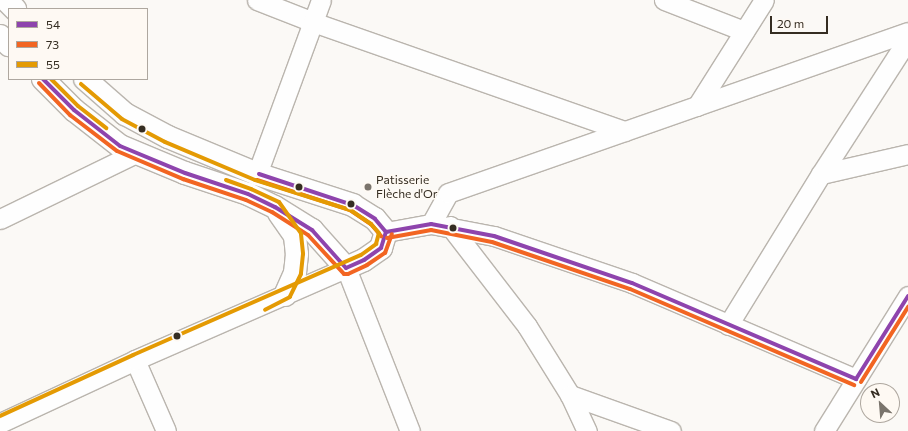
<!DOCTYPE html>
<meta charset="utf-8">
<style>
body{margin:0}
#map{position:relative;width:908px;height:431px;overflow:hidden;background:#fbf9f6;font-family:Commissioner,sans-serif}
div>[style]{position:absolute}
.roads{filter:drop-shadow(1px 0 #bab5ae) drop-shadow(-1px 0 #bab5ae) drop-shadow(0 1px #bab5ae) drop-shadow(0 -1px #bab5ae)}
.minor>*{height:19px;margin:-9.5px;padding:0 9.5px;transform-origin:9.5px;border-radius:9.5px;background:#fefefe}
.major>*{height:22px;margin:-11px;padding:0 11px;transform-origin:11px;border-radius:11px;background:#fefefe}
.bus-1>*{height:4px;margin:-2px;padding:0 2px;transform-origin:2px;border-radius:2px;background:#8e44ad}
.bus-2>*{height:4px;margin:-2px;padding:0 2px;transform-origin:2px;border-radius:2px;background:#f26522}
.bus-3>*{height:4px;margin:-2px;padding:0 2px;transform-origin:2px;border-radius:2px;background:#e49a03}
.dots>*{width:11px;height:11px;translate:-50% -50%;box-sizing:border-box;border:2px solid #fef9f3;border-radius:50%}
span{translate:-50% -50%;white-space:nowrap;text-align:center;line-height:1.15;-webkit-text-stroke:3px #fef9f3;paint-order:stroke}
.poi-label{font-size:12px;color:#352d22}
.left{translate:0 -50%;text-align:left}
.legend{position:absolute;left:8px;top:8px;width:140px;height:72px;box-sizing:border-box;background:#fef9f3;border:1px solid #aea79f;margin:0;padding:5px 7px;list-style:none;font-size:12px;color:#352d22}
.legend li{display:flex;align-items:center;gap:8px;height:20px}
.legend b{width:20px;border:1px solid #aea79f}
.north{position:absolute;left:860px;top:383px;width:40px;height:40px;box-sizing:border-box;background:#fef9f3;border:1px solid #aea79f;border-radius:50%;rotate:334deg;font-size:11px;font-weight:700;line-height:16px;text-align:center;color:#352d22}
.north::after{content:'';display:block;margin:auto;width:14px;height:18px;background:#7a746c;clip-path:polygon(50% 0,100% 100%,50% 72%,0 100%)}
.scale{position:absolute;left:770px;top:16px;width:58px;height:18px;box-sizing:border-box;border:2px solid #352d22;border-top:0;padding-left:5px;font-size:12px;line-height:14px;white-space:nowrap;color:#352d22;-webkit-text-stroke:3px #fef9f3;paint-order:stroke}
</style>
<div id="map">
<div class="roads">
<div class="minor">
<div style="left:257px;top:0;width:60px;rotate:21.4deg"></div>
<div style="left:313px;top:22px;width:330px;rotate:19.3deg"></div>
<div style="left:664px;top:0;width:86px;rotate:21.2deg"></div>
<div style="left:697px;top:106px;width:125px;rotate:-57.7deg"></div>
<div style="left:257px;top:174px;width:185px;rotate:-69.8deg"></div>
<div style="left:821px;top:174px;width:89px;rotate:-12.9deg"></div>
<div style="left:0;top:219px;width:151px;rotate:-25.9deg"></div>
<div style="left:431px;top:224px;width:35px;rotate:-61deg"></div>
<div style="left:448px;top:193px;width:487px;rotate:-19.3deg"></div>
<div style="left:450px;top:226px;width:126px;rotate:52.4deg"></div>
<div style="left:527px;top:326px;width:81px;rotate:58.1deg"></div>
<div style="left:570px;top:395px;width:40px;rotate:65deg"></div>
<div style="left:386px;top:232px;width:46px;rotate:-10.1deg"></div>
<div style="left:431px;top:224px;width:64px;rotate:10.8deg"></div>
<div style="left:494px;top:236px;width:146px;rotate:18.8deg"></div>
<div style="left:632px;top:283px;width:244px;rotate:23.2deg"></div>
<div style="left:728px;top:325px;width:177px;rotate:-58.4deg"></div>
<div style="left:821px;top:174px;width:161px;rotate:-57.2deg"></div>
<div style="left:135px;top:360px;width:77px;rotate:66.4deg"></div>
<div style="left:570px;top:395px;width:107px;rotate:19.6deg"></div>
<div style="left:0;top:423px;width:149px;rotate:-25deg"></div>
<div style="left:135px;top:360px;width:230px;rotate:-23.6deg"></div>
<div style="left:346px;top:268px;width:175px;rotate:68.6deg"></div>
<div style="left:824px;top:431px;width:159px;rotate:-58.1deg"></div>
</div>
<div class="major">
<div style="left:6px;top:0;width:13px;rotate:45deg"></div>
<div style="left:0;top:36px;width:13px;rotate:45deg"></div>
<div style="left:43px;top:79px;width:44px;rotate:45deg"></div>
<div style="left:74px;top:110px;width:58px;rotate:38deg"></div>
<div style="left:120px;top:146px;width:70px;rotate:22.6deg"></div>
<div style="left:185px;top:173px;width:66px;rotate:18.4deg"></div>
<div style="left:248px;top:194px;width:30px;rotate:26deg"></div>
<div style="left:275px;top:207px;width:44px;rotate:31.9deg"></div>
<div style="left:312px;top:230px;width:51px;rotate:48.2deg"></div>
<div style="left:346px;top:268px;width:20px;rotate:-24deg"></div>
<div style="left:364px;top:260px;width:21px;rotate:-35deg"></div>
<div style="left:381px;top:248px;width:17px;rotate:-73deg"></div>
<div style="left:386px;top:232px;width:17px;rotate:-130deg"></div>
<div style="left:375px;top:219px;width:26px;rotate:-148deg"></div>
<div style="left:353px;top:205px;width:101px;rotate:-162.1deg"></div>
<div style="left:257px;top:174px;width:96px;rotate:-157.4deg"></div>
<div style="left:168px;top:137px;width:49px;rotate:-151.9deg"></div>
<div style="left:125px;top:114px;width:53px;rotate:-138.8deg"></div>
<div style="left:279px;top:213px;width:28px;rotate:55deg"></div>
<div style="left:295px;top:236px;width:18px;rotate:84deg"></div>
<div style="left:297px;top:254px;width:19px;rotate:96deg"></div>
<div style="left:295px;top:273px;width:24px;rotate:114deg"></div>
</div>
</div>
<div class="bus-1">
<div style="left:43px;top:79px;width:44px;rotate:45deg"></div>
<div style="left:74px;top:110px;width:58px;rotate:38deg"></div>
<div style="left:120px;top:146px;width:70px;rotate:22.6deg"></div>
<div style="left:185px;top:173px;width:66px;rotate:18.4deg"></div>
<div style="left:248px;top:194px;width:30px;rotate:26deg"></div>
<div style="left:275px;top:207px;width:44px;rotate:31.9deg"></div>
<div style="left:312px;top:230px;width:51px;rotate:48.2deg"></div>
<div style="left:346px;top:268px;width:20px;rotate:-24deg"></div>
<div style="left:364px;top:260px;width:21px;rotate:-35deg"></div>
<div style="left:381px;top:248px;width:17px;rotate:-73deg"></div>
<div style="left:259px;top:174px;width:99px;rotate:18.3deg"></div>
<div style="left:353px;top:205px;width:26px;rotate:32deg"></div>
<div style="left:375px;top:219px;width:17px;rotate:50deg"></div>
<div style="left:386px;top:232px;width:46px;rotate:-10.1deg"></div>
<div style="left:431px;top:224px;width:64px;rotate:10.8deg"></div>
<div style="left:494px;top:236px;width:146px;rotate:18.8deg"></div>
<div style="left:632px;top:283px;width:244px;rotate:23.2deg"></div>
<div style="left:856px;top:379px;width:98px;rotate:-57.9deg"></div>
</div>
<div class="bus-2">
<div style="left:39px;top:83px;width:45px;rotate:45.9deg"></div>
<div style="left:70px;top:115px;width:59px;rotate:37.5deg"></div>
<div style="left:117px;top:151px;width:72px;rotate:23deg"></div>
<div style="left:183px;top:179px;width:66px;rotate:18.4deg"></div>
<div style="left:246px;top:200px;width:29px;rotate:25deg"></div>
<div style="left:272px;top:212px;width:43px;rotate:32.6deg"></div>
<div style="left:308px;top:235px;width:53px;rotate:47.3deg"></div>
<div style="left:344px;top:274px;width:4px"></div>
<div style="left:348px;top:274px;width:21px;rotate:-25deg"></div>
<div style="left:367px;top:265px;width:22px;rotate:-34deg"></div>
<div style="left:385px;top:253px;width:20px;rotate:-70deg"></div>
<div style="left:257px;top:180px;width:98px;rotate:17.9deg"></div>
<div style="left:350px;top:210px;width:25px;rotate:34deg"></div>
<div style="left:371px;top:224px;width:16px;rotate:50deg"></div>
<div style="left:387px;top:238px;width:45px;rotate:-10.3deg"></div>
<div style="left:431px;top:230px;width:62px;rotate:11.1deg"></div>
<div style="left:492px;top:242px;width:146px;rotate:18.8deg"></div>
<div style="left:630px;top:289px;width:244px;rotate:23.2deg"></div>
<div style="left:861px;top:382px;width:89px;rotate:-57.9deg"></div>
</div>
<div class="bus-3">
<div style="left:51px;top:79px;width:38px;rotate:45deg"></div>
<div style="left:78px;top:106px;width:36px;rotate:38deg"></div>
<div style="left:226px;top:180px;width:27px;rotate:20deg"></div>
<div style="left:251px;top:189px;width:31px;rotate:25deg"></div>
<div style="left:279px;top:202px;width:39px;rotate:55deg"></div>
<div style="left:301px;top:234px;width:20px;rotate:84deg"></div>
<div style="left:303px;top:254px;width:20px;rotate:96deg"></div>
<div style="left:301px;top:274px;width:25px;rotate:116deg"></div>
<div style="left:290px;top:297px;width:28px;rotate:153deg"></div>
<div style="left:0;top:416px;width:146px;rotate:-24.6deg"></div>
<div style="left:133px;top:355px;width:249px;rotate:-23.7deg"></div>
<div style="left:361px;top:255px;width:19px;rotate:-36deg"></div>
<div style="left:376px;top:244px;width:11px;rotate:-75deg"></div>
<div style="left:379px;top:233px;width:12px;rotate:-132deg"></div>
<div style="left:371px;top:224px;width:25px;rotate:-146deg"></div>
<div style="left:350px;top:210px;width:100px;rotate:-162.5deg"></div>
<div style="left:255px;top:180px;width:98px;rotate:-157.1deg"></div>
<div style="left:165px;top:142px;width:49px;rotate:-151.9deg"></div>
<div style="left:122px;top:119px;width:54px;rotate:-139.5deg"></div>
</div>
<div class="dots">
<div style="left:142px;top:129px;background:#352d22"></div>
<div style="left:299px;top:187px;background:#352d22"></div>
<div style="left:368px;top:187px;background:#7a746c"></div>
<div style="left:351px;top:204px;background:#352d22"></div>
<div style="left:453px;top:228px;background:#352d22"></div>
<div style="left:177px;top:336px;background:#352d22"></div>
</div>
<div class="poi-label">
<span class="left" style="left:376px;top:187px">Patisserie<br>Flèche d'Or</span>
</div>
<ul class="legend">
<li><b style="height:5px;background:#8e44ad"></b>54</li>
<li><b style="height:5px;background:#f26522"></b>73</li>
<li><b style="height:5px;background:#e49a03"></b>55</li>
</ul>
<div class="north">N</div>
<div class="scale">20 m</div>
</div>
